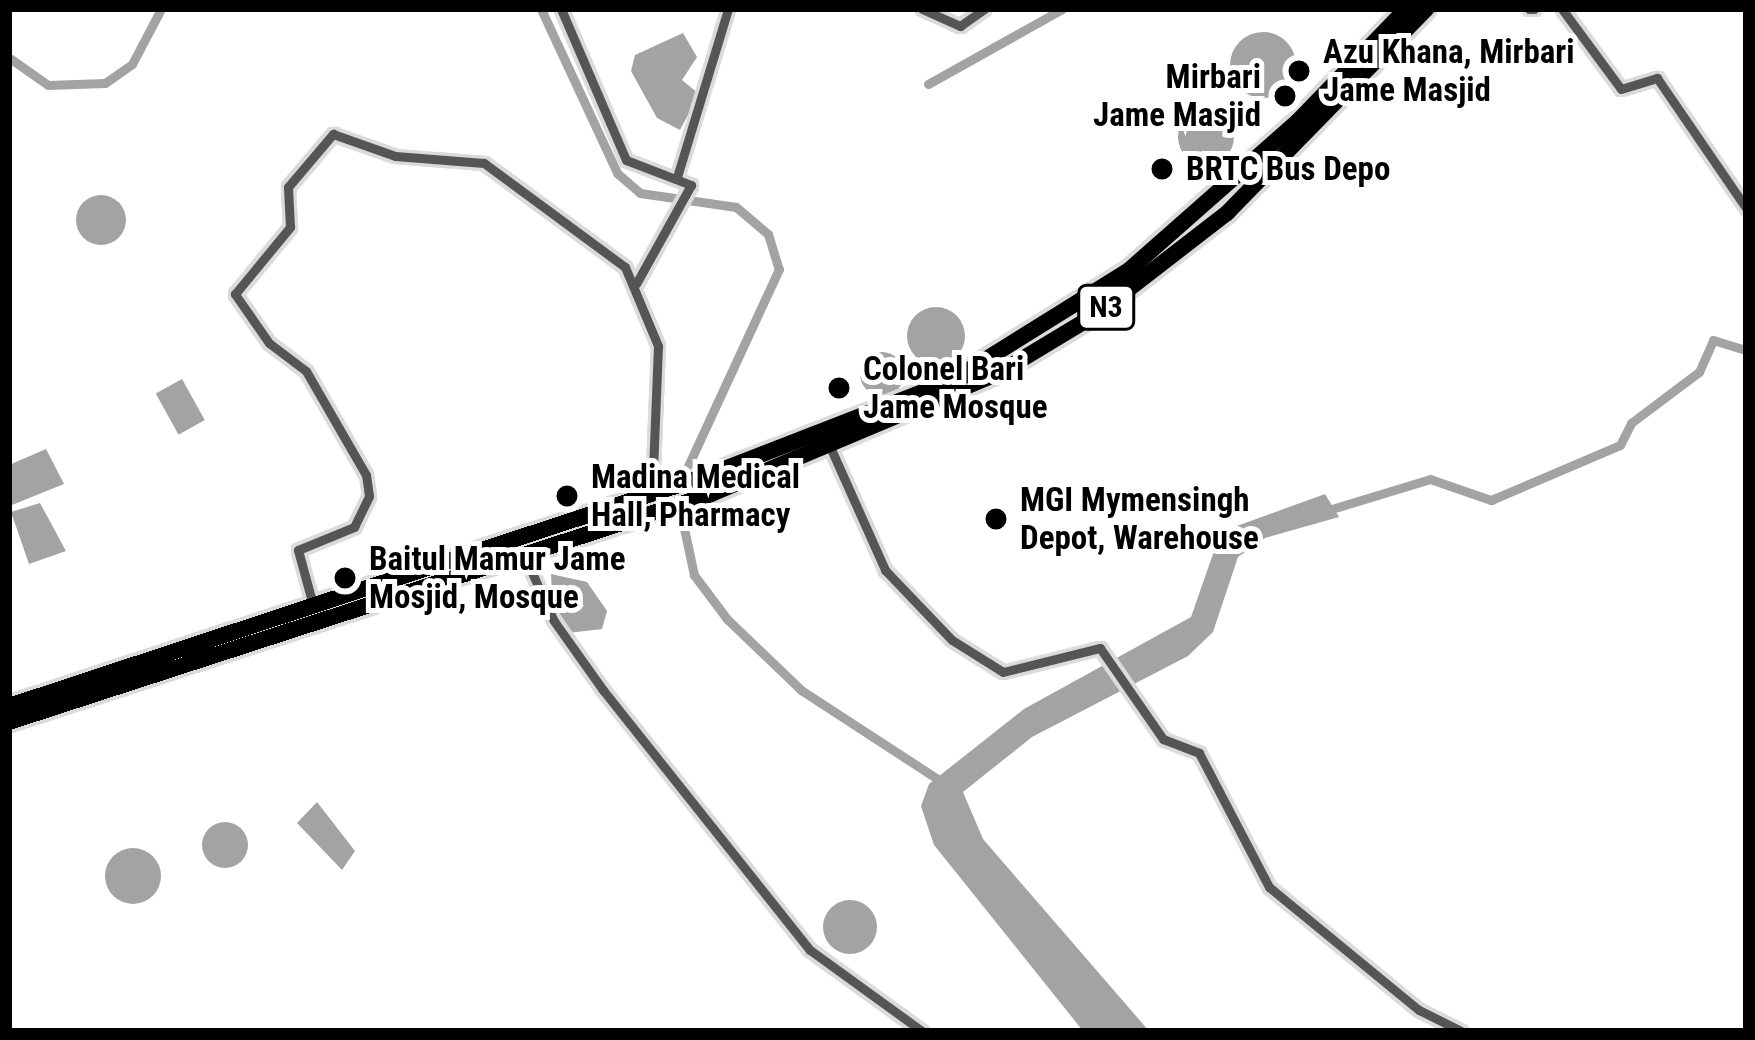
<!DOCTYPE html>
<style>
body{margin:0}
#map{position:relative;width:1755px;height:1040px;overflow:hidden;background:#fff;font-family:"Roboto Condensed",sans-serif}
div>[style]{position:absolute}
.water>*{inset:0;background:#a3a3a3;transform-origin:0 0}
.round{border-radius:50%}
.canal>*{height:9px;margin:-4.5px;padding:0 4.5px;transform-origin:4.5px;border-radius:4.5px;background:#a3a3a3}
.roads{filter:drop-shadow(3px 0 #dbdbdb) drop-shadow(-3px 0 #dbdbdb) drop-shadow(0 3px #dbdbdb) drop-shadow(0 -3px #dbdbdb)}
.street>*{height:9px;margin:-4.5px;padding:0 4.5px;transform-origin:4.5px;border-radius:4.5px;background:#555}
.highway>*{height:16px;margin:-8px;padding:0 8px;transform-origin:8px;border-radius:8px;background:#000}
.dots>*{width:33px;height:33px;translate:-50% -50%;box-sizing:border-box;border:6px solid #fff;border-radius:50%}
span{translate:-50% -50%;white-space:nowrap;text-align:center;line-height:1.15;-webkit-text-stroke:10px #fff;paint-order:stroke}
.shield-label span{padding:3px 9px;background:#fff;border:3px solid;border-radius:9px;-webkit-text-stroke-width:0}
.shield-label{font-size:30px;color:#000;font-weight:700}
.poi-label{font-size:33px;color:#000;font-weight:700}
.left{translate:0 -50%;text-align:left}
.right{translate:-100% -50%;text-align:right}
.frame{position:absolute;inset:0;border:12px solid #000;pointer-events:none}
</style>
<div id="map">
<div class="water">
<div class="round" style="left:1230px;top:32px;width:66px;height:66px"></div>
<div style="clip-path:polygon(683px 33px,697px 57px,682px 80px,699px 94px,680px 130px,657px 118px,631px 71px,635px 55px)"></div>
<div class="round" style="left:1178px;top:109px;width:56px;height:56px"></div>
<div class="round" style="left:76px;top:195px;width:50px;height:50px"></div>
<div class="round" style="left:907px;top:307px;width:58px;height:58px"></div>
<div class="round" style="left:860px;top:352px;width:44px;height:44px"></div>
<div style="left:182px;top:379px;width:47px;height:30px;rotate:61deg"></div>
<div style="clip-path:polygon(46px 449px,64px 484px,12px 505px,9px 465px)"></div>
<div style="clip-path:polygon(1325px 494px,1339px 517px,1265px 538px,1238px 557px,1213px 632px,1188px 656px,1032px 737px,963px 792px,983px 839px,1149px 1031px,1083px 1031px,934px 845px,921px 806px,929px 784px,1024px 709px,1191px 617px,1213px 554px,1234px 527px)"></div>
<div style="clip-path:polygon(40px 503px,66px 551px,29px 564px,11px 512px)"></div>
<div style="clip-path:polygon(551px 574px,587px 582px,607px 611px,602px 629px,568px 633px,553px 609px)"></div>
<div style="clip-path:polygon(317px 802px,355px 851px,342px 870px,297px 823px)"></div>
<div class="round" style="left:202px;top:822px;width:46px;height:46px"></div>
<div class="round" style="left:105px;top:848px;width:56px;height:56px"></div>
<div class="round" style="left:823px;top:900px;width:54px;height:54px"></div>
</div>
<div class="canal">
<div style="left:541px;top:9px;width:181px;rotate:65.1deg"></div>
<div style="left:617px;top:173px;width:30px;rotate:41deg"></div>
<div style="left:640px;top:193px;width:97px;rotate:8.3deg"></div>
<div style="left:736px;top:207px;width:42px;rotate:40.2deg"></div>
<div style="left:768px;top:234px;width:37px;rotate:73deg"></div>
<div style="left:779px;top:269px;width:241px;rotate:114.8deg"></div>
<div style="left:11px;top:59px;width:45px;rotate:35.1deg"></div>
<div style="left:48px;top:85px;width:57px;rotate:-2deg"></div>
<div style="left:105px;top:83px;width:33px;rotate:-35deg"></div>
<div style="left:132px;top:64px;width:62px;rotate:-62.2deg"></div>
<div style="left:928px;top:84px;width:154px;rotate:-29.2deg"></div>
<div style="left:679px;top:505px;width:72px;rotate:77.9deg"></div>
<div style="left:694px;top:575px;width:55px;rotate:53.1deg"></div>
<div style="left:727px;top:619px;width:103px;rotate:43.8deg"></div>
<div style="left:801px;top:690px;width:168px;rotate:33.1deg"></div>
<div style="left:1325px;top:511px;width:110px;rotate:-16.9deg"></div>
<div style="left:1430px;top:479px;width:65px;rotate:19deg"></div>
<div style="left:1491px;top:500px;width:140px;rotate:-23.1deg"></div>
<div style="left:1620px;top:445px;width:25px;rotate:-63deg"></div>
<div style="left:1631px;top:423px;width:85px;rotate:-36.9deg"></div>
<div style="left:1699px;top:372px;width:35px;rotate:-66deg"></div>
<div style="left:1713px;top:340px;width:34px;rotate:17deg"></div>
</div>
<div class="roads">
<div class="street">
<div style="left:561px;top:9px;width:164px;rotate:66.7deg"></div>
<div style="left:626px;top:160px;width:70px;rotate:21deg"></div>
<div style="left:691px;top:185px;width:113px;rotate:119.1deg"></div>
<div style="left:922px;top:9px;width:42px;rotate:24.1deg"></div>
<div style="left:960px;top:26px;width:29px;rotate:-35deg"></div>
<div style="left:1529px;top:9px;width:5px"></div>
<div style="left:1562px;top:9px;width:99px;rotate:53.6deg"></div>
<div style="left:1621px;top:89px;width:38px;rotate:-17deg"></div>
<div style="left:1657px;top:78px;width:158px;rotate:55.6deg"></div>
<div style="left:677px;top:177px;width:176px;rotate:-73.1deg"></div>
<div style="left:831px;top:449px;width:133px;rotate:65.9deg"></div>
<div style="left:885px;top:570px;width:97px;rotate:46.3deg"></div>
<div style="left:952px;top:640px;width:60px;rotate:32.1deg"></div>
<div style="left:1003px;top:672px;width:100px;rotate:-13.9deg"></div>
<div style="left:1100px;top:648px;width:111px;rotate:55.3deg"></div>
<div style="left:1163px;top:739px;width:39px;rotate:21deg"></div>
<div style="left:1199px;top:753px;width:151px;rotate:62.4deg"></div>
<div style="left:1269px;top:887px;width:194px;rotate:39.4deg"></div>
<div style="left:1419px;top:1010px;width:47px;rotate:26.6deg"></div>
<div style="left:524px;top:555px;width:72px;rotate:65.6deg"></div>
<div style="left:554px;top:621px;width:85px;rotate:54.6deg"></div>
<div style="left:603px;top:690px;width:332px;rotate:51.5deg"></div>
<div style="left:810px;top:950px;width:138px;rotate:35.9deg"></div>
<div style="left:313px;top:605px;width:57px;rotate:-105.3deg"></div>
<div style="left:298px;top:550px;width:61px;rotate:-22.3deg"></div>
<div style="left:354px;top:527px;width:34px;rotate:-64deg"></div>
<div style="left:369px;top:496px;width:21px;rotate:-98deg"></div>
<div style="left:366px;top:475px;width:120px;rotate:-120deg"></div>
<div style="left:306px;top:371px;width:46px;rotate:-142.9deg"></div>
<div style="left:269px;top:343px;width:60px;rotate:-124.8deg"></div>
<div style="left:235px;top:294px;width:87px;rotate:-50.6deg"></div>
<div style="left:290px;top:227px;width:40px;rotate:-92.9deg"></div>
<div style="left:288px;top:187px;width:70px;rotate:-49.7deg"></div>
<div style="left:333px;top:134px;width:66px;rotate:19.5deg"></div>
<div style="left:395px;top:156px;width:89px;rotate:4.5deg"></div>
<div style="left:484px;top:163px;width:175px;rotate:36.4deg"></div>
<div style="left:625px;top:267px;width:86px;rotate:67.3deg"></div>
<div style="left:658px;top:346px;width:149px;rotate:92.3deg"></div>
</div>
<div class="highway">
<div style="left:9px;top:706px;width:734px;rotate:-18.26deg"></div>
<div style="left:706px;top:476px;width:263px;rotate:-21.2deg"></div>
<div style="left:951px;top:381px;width:208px;rotate:-31.9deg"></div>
<div style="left:1128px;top:271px;width:227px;rotate:-41.4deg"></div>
<div style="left:1298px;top:121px;width:156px;rotate:-46deg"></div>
<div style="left:9px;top:722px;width:738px;rotate:-17.99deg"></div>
<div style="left:711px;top:494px;width:312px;rotate:-22.8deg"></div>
<div style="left:999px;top:373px;width:112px;rotate:-31.1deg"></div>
<div style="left:1095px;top:315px;width:167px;rotate:-37.7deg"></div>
<div style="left:1227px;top:213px;width:285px;rotate:-45.7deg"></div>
</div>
</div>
<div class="dots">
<div style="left:1299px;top:71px;background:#000"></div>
<div style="left:1285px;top:96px;background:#000"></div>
<div style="left:1162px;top:169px;background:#000"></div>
<div style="left:839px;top:388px;background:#000"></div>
<div style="left:567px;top:496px;background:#000"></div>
<div style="left:996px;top:519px;background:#000"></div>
<div style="left:345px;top:578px;background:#000"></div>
</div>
<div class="shield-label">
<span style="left:1106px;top:307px">N3</span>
</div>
<div class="poi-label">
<span class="left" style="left:1323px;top:71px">Azu Khana, Mirbari<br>Jame Masjid</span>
<span class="right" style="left:1261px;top:96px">Mirbari<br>Jame Masjid</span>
<span class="left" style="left:1186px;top:169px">BRTC Bus Depo</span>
<span class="left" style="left:863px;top:388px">Colonel Bari<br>Jame Mosque</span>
<span class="left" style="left:591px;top:496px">Madina Medical<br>Hall, Pharmacy</span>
<span class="left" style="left:1020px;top:519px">MGI Mymensingh<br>Depot, Warehouse</span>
<span class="left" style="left:369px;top:578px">Baitul Mamur Jame<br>Mosjid, Mosque</span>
</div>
<div class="frame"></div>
</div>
